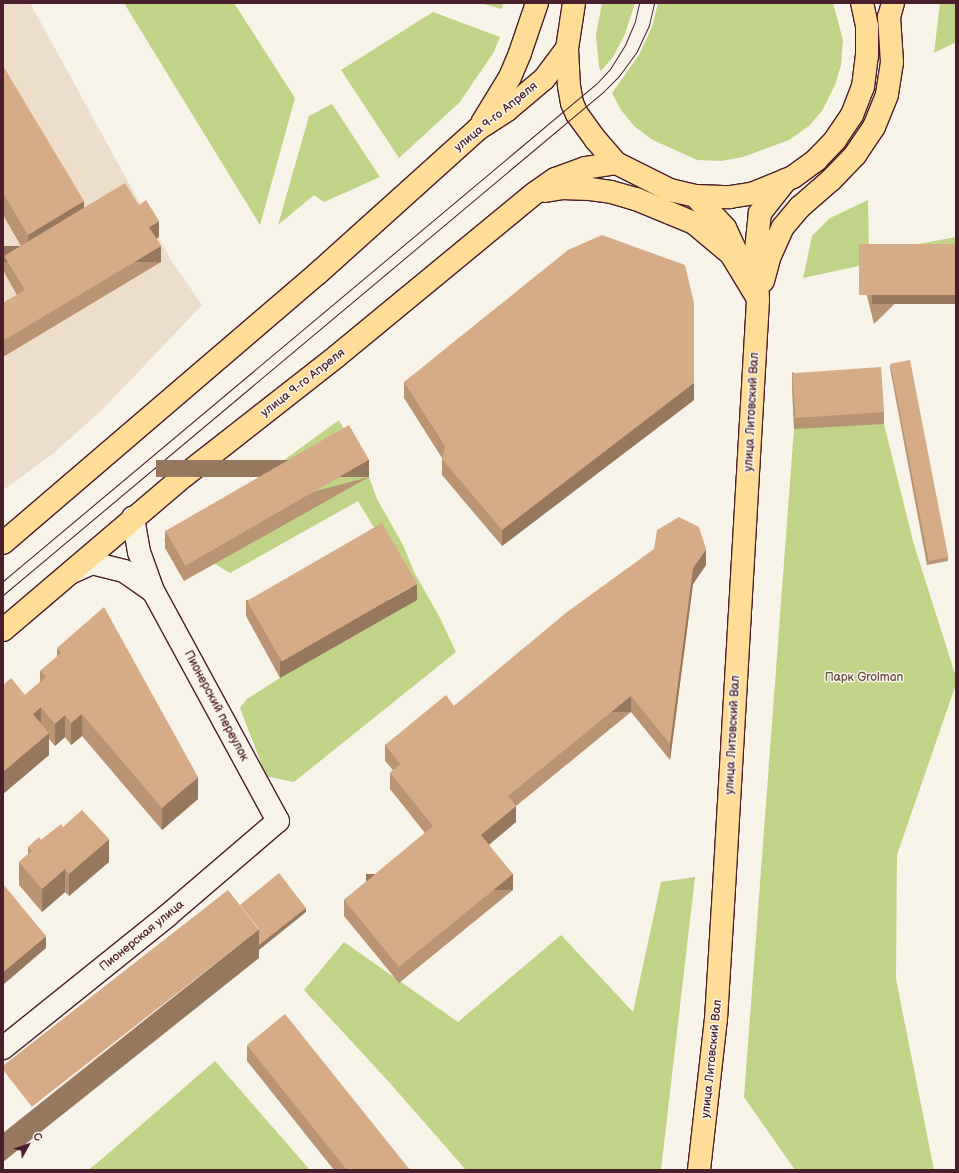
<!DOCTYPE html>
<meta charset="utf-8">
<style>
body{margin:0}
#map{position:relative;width:959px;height:1173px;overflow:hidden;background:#f7f3e8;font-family:"Balsamiq Sans",sans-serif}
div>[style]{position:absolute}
.built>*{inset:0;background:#edddcb}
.green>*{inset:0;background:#c1d387}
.roads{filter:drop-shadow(1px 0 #4a1f2b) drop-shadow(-1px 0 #4a1f2b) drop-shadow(0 1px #4a1f2b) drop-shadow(0 -1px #4a1f2b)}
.minor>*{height:22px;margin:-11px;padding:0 11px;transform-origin:11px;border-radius:11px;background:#f7f3e8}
.major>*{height:22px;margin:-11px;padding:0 11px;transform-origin:11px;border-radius:11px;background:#ffdd96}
.tram>*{height:1px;margin:-0.5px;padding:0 0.5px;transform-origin:0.5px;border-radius:0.5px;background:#4a1f2b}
.wall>*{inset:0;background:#b89374}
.shaded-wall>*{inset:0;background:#96785e;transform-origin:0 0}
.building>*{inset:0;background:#d6ab87;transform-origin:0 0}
span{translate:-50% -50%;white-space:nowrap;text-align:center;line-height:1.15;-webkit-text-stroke:3px #f7f3e8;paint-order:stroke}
.street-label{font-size:12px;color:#4a1f2b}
.park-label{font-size:12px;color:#684c42}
.frame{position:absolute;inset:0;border:4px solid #4a1f2b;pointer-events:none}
.north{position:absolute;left:8px;top:1125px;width:40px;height:40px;-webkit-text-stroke:3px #f7f3e8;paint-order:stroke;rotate:50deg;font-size:11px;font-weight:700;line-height:16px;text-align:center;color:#4a1f2b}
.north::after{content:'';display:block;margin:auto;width:14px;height:18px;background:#4a1f2b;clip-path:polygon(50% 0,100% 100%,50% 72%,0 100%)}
</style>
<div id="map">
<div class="built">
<div style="clip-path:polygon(3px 3px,30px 3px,171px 260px,202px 305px,101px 411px,50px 456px,3px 490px)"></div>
</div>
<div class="green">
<div style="clip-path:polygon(124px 3px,234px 3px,295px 98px,260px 225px)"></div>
<div style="clip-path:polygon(480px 3px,503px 3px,502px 9px)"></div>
<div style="clip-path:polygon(602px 3px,635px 3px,625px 34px,613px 57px,601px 71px,599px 67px,596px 34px)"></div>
<div style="clip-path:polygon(658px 3px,833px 3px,843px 40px,841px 65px,835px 85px,822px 111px,809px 126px,789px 140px,743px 157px,721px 161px,697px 160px,653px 140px,635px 127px,621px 110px,612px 93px,639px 55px,652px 27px)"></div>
<div style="clip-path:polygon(940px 3px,956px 3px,956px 42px,934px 53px)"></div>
<div style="clip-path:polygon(433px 12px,500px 37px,494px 52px,459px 103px,399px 158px,341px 70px)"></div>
<div style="clip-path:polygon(332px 104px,380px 177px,324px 202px,314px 195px,278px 225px,309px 116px)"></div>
<div style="clip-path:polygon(868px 200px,869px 253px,956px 237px,956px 245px,803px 278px,812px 236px,830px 218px)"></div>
<div style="clip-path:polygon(881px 380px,884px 424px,914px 545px,956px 677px,956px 684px,897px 855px,896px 979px,934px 1170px,795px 1170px,744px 1097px,794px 429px,792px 385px)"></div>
<div style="clip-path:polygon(339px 420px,369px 477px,377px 499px,403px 545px,415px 574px,439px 616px,456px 652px,294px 782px,266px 776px,240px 708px,247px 699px,280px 678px,417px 600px,358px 501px,230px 573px,207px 559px,179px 573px,164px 540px,243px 490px)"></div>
<div style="clip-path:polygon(695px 877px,661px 1170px,466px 1170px,389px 1082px,304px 990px,344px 942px,458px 1022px,561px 935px,633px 1012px,661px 882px)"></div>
<div style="clip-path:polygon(215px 1061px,310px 1170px,88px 1170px,96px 1164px)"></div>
</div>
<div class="roads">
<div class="minor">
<div style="left:70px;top:573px;width:24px;rotate:-24deg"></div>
<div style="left:92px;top:563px;width:33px;rotate:14deg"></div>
<div style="left:124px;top:571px;width:35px;rotate:35deg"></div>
<div style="left:3px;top:1048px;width:211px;rotate:-38.8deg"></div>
<div style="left:167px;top:916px;width:146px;rotate:-40.6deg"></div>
<div style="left:278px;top:821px;width:262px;rotate:-118.5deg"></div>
<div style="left:153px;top:591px;width:41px;rotate:-109.7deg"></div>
<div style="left:139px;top:552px;width:35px;rotate:-100deg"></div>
</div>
<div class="major">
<div style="left:574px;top:3px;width:47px;rotate:98.7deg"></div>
<div style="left:567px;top:49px;width:37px;rotate:87deg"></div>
<div style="left:569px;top:86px;width:17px;rotate:80deg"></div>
<div style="left:572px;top:103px;width:12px;rotate:66deg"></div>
<div style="left:577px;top:114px;width:32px;rotate:54deg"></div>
<div style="left:596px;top:140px;width:30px;rotate:49deg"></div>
<div style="left:616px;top:163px;width:60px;rotate:26.6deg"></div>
<div style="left:670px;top:190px;width:26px;rotate:13deg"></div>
<div style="left:695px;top:196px;width:35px;rotate:2deg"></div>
<div style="left:730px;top:197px;width:24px;rotate:-9deg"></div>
<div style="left:754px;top:193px;width:42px;rotate:-22.3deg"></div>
<div style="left:793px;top:177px;width:29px;rotate:-36deg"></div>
<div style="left:816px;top:160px;width:28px;rotate:-46deg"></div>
<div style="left:835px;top:140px;width:30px;rotate:-56deg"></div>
<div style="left:852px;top:115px;width:30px;rotate:-69deg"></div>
<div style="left:863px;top:87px;width:31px;rotate:-83deg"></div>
<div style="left:867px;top:56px;width:30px;rotate:-90deg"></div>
<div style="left:867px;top:26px;width:24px;rotate:-102deg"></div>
<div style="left:482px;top:123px;width:54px;rotate:-58.7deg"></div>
<div style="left:510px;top:77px;width:26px;rotate:-67deg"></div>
<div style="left:520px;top:53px;width:53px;rotate:-71.2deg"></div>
<div style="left:545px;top:191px;width:17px;rotate:-10deg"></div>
<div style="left:562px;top:188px;width:28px;rotate:2deg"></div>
<div style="left:590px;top:189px;width:21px;rotate:8deg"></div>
<div style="left:611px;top:192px;width:26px;rotate:16deg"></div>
<div style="left:636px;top:199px;width:63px;rotate:22.5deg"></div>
<div style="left:694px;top:223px;width:48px;rotate:40deg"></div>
<div style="left:731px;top:254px;width:50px;rotate:58.8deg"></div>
<div style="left:695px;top:196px;width:44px;rotate:46.8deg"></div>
<div style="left:725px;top:228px;width:29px;rotate:65deg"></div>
<div style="left:763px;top:281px;width:24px;rotate:-75deg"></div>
<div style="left:769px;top:258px;width:34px;rotate:-66deg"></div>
<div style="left:783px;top:227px;width:26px;rotate:-50deg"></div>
<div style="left:800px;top:207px;width:41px;rotate:-41.1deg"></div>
<div style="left:831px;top:180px;width:35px;rotate:-46deg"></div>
<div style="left:855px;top:155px;width:34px;rotate:-56deg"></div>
<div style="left:874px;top:127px;width:35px;rotate:-68deg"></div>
<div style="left:887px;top:94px;width:32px;rotate:-81deg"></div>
<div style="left:892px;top:62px;width:45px;rotate:-93.8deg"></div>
<div style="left:889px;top:17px;width:15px;rotate:-74deg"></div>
<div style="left:3px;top:543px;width:413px;rotate:-40.6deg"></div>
<div style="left:317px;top:274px;width:217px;rotate:-42deg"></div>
<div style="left:478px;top:129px;width:35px;rotate:-33deg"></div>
<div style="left:507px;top:110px;width:48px;rotate:-40deg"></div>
<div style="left:544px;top:79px;width:38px;rotate:-53deg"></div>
<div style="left:3px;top:630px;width:238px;rotate:-40.4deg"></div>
<div style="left:184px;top:476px;width:194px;rotate:-38.1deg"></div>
<div style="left:337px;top:356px;width:256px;rotate:-39.5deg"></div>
<div style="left:535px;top:193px;width:24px;rotate:-35deg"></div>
<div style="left:555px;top:179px;width:32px;rotate:-20deg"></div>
<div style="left:585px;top:168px;width:31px;rotate:-9deg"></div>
<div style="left:699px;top:1170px;width:152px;rotate:-83.6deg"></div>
<div style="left:716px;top:1019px;width:131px;rotate:-86.5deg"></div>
<div style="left:724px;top:888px;width:589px;rotate:-86.69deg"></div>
<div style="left:758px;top:300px;width:50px;rotate:-92.3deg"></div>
<div style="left:756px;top:250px;width:37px;rotate:-84deg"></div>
<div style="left:760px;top:213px;width:42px;rotate:-51.8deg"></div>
</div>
</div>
<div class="tram">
<div style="left:3px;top:581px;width:775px;rotate:-39.98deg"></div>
<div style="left:597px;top:83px;width:19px;rotate:-47deg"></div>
<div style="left:610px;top:69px;width:28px;rotate:-58deg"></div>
<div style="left:625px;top:45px;width:26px;rotate:-67deg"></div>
<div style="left:635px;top:21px;width:18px;rotate:-77deg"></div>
<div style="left:3px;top:595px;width:784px;rotate:-39.98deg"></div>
<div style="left:604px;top:91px;width:21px;rotate:-45deg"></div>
<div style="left:619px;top:76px;width:31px;rotate:-54deg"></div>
<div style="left:637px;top:51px;width:29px;rotate:-65deg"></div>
<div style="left:649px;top:25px;width:23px;rotate:-77deg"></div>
</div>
<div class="wall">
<div style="clip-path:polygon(3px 66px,84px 208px,159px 237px,156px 239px,161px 262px,3px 357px,3px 303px,17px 295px,4px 272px,4px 256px,21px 246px,3px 215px)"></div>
<div style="clip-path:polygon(956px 244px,874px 324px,862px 276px,862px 267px)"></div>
<div style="clip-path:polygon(890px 364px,948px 557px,948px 561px,927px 565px,890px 368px)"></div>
<div style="clip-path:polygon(792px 372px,884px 412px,884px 424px,794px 429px,792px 385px)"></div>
<div style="clip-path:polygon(404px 382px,694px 400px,502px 546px,442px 475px,442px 458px,404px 398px)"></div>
<div style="clip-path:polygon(369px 477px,184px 581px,165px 548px,165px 531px)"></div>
<div style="clip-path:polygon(654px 549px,706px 565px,693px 584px,670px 760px,631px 712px,516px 806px,516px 822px,489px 845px,513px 890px,399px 983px,344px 916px,344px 900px,425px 833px,390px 789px,390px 773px,393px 770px,385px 761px,385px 745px,454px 706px)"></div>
<div style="clip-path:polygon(246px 600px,417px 600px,280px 678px,246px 616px)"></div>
<div style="clip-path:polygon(57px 648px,198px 799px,162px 830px,82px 736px,71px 745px,65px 737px,55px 746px,49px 739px,49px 755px,3px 794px,3px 685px,25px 695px,40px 682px,40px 671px,57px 657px)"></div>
<div style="clip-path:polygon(63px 827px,109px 862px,69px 896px,65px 892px,42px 912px,19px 885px,19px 862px,28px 854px,28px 847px,41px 840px)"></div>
<div style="clip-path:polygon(247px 1045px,410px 1170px,334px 1170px,247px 1061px)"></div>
</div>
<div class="shaded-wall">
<div style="clip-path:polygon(84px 201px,84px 223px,28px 257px,28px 235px)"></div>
<div style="clip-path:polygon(159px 221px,159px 237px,149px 243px,149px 227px)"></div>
<div style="left:161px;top:246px;width:16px;height:184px;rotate:90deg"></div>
<div style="left:956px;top:295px;width:9px;height:84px;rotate:90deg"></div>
<div style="clip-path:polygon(694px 303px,694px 400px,502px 546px,502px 530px)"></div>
<div style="left:369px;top:460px;width:17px;height:213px;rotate:90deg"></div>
<div style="clip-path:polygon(706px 549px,706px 565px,693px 584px,670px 760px,670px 744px,693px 568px)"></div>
<div style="clip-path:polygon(417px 584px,417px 600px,280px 678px,280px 661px)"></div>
<div style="left:631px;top:696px;width:16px;height:159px;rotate:90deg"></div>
<div style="clip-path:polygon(41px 707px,41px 730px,33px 714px)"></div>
<div style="clip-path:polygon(82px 714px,82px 736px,71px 745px,71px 723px)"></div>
<div style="clip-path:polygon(65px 715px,65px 737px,55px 746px,55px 724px)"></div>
<div style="clip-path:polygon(49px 733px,49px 755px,3px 794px,3px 772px)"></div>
<div style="clip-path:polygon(198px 777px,198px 799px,162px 830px,162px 808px)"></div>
<div style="clip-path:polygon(516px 806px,516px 822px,481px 851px,481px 835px)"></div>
<div style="clip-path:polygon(109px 839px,109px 862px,69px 896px,69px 874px)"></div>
<div style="clip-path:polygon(65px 869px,65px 892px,42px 912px,42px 889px)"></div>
<div style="left:513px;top:874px;width:16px;height:147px;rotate:90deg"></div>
<div style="clip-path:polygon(306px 908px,306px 912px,259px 950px,259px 958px,3px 1162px,3px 1133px,259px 929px)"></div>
<div style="clip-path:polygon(46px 936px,46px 948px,3px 985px,3px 972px)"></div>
</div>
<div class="building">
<div style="clip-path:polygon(3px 66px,84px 201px,28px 235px,3px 193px)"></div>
<div style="clip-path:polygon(125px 183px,139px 205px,146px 200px,159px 221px,149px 227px,161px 246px,3px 341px,3px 303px,25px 290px,4px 256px)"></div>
<div style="clip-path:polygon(602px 235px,685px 265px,694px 303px,694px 383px,502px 530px,442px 459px,445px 446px,404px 382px,568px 250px)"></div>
<div style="left:956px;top:244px;width:51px;height:97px;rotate:90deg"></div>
<div style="left:910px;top:360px;width:201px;height:20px;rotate:79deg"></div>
<div style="left:881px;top:367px;width:45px;height:89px;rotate:86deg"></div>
<div style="left:349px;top:425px;width:40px;height:212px;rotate:60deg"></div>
<div style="clip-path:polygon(679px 517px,699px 527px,706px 549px,693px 568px,670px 744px,631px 696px,508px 796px,516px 806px,481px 835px,513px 874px,399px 967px,344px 900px,433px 826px,390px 773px,400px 764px,385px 745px,446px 695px,454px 706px,567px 612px,654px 549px,657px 530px)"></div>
<div style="left:382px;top:523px;width:70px;height:156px;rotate:60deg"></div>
<div style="clip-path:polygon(104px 607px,198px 777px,162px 808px,82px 714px,71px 723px,65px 715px,55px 724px,41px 707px,33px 714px,49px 733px,3px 772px,3px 685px,11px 678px,25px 695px,46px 677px,40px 671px,61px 653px,57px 648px)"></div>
<div style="clip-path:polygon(82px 810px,109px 839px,69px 874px,65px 869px,42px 889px,19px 862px,32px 851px,28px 847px,39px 837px,41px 840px,61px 824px,63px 827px)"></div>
<div style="clip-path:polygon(279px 873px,306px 908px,259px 945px,259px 929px,240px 905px)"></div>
<div style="clip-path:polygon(3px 884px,46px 936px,3px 972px)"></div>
<div style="left:228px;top:890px;width:50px;height:288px;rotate:52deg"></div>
<div style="clip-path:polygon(285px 1014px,410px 1170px,347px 1170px,247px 1045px)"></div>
</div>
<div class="street-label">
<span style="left:496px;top:117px;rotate:-39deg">улица 9-го Апреля</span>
<span style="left:303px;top:383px;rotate:-38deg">улица 9-го Апреля</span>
<span style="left:752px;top:412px;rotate:-87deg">улица Литовский Вал</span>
<span style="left:216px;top:706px;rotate:62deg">Пионерский переулок</span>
<span style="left:733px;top:735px;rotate:-87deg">улица Литовский Вал</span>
<span style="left:142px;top:936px;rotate:-39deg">Пионерская улица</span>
<span style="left:712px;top:1059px;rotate:-84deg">улица Литовский Вал</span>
</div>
<div class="park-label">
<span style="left:864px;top:678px">Парк Grolman</span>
</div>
<div class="frame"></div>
<div class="north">С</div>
</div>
